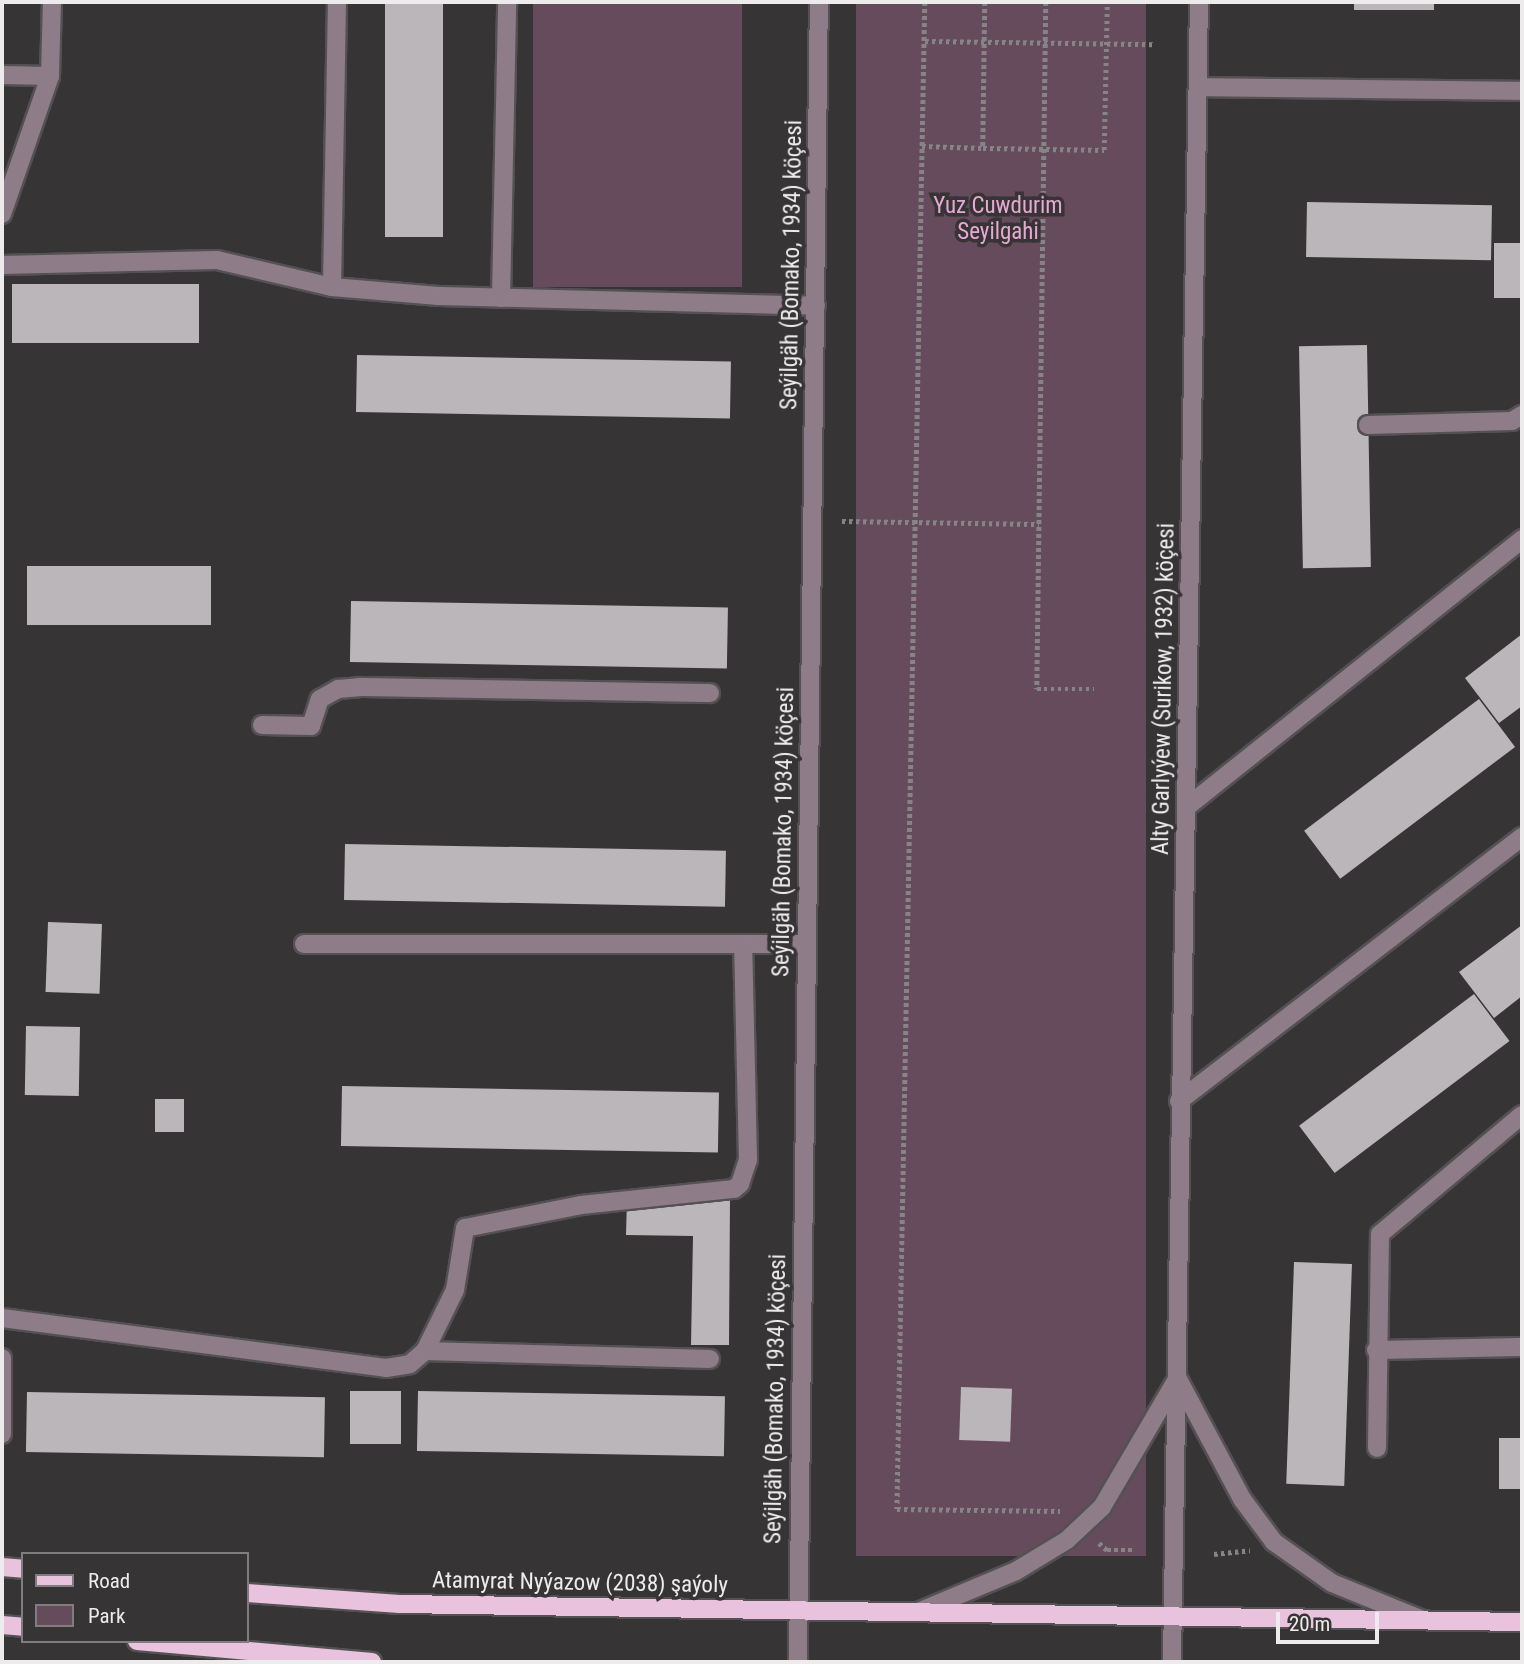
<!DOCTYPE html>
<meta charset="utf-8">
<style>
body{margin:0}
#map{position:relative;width:1524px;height:1664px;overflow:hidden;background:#373436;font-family:"Roboto Condensed",sans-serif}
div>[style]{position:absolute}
.green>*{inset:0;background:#664b5d;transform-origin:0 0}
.building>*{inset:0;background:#bbb6b9;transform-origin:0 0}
.path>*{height:4.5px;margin-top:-2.25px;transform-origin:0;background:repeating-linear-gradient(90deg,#878486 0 3.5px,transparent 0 7px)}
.roads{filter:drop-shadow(2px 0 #545153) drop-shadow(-2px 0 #545153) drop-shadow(0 2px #545153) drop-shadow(0 -2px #545153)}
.minor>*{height:18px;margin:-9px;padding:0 9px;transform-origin:9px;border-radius:9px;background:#8f7c89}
.major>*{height:18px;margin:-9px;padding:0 9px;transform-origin:9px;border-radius:9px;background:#e9c3dd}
span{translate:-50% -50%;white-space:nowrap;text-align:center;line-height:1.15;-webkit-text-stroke:7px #373436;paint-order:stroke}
.park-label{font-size:23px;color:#e8a8d4}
.street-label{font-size:23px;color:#eeebed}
.frame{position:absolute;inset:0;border:4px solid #eeebed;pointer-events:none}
.legend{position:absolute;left:21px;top:1552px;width:228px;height:91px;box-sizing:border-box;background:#373436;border:2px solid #807d7f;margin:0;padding:9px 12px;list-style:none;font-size:21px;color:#eeebed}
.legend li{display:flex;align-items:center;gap:14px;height:35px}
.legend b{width:35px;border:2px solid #807d7f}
.scale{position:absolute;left:1276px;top:1612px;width:103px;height:32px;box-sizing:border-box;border:4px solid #eeebed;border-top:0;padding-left:9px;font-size:21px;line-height:24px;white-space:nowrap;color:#eeebed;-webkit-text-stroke:5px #373436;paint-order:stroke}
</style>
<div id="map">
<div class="green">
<div style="left:533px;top:2px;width:209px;height:285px"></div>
<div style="left:856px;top:2px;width:290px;height:1554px"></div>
</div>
<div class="building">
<div style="left:385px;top:2px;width:58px;height:235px"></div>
<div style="left:1354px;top:2px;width:80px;height:8px"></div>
<div style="left:1307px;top:202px;width:185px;height:55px;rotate:1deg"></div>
<div style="left:1494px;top:243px;width:28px;height:55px"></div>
<div style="left:12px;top:284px;width:187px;height:59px"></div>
<div style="left:1367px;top:345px;width:222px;height:68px;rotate:89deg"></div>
<div style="left:357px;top:355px;width:374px;height:57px;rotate:1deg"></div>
<div style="left:211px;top:566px;width:59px;height:184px;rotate:90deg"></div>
<div style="left:351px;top:601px;width:377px;height:61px;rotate:1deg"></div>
<div style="clip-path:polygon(1522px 634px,1522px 706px,1499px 723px,1465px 678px)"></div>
<div style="left:1479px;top:699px;width:60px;height:219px;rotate:53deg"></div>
<div style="left:345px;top:844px;width:381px;height:56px;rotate:1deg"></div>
<div style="left:48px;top:922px;width:54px;height:70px;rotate:2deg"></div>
<div style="clip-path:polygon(1522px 925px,1522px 996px,1494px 1018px,1459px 972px)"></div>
<div style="left:1474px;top:994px;width:59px;height:219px;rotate:53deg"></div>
<div style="left:26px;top:1026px;width:54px;height:69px;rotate:1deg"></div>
<div style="left:342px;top:1086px;width:377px;height:60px;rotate:1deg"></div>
<div style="left:155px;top:1099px;width:29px;height:33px"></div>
<div style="clip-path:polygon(627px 1197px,730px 1198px,729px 1345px,691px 1345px,693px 1236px,626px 1235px)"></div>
<div style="left:1294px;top:1262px;width:58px;height:222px;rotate:2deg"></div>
<div style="left:961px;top:1387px;width:51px;height:53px;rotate:2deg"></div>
<div style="left:350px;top:1391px;width:51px;height:53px"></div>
<div style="left:418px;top:1391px;width:307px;height:60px;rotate:1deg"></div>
<div style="left:27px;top:1392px;width:298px;height:60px;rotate:1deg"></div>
<div style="left:1499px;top:1438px;width:23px;height:51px"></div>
</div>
<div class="path">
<div style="left:925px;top:2px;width:1507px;rotate:91.06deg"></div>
<div style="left:897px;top:1509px;width:163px;rotate:0.7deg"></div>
<div style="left:985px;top:2px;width:146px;rotate:90.8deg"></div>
<div style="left:983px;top:148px;width:121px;rotate:0.9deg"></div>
<div style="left:1104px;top:150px;width:148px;rotate:-88.8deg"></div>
<div style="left:1046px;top:2px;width:687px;rotate:90.75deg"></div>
<div style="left:1037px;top:689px;width:57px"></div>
<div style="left:925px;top:41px;width:228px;rotate:0.8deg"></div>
<div style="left:922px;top:146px;width:61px;rotate:1.9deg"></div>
<div style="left:842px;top:521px;width:197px;rotate:0.9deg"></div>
<div style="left:1099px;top:1543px;width:11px;rotate:41deg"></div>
<div style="left:1107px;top:1550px;width:28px"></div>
<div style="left:1214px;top:1554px;width:36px;rotate:-6deg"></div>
</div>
<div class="roads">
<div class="minor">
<div style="left:2px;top:75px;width:48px;rotate:1.2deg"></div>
<div style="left:1198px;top:87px;width:324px;rotate:0.7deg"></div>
<div style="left:2px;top:214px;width:146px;rotate:-70.8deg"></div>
<div style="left:50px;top:76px;width:74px;rotate:-88.5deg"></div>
<div style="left:2px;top:265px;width:215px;rotate:-1.3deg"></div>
<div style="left:217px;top:260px;width:118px;rotate:13.2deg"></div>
<div style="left:332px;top:287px;width:107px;rotate:4.8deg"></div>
<div style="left:439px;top:296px;width:377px;rotate:1.5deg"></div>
<div style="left:332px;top:287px;width:285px;rotate:-89deg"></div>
<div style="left:501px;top:298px;width:296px;rotate:-88.8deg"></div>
<div style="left:1368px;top:425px;width:144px;rotate:-1.6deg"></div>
<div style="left:1512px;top:421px;width:12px;rotate:-31deg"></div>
<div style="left:262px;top:725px;width:49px;rotate:1.2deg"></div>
<div style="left:311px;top:726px;width:28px;rotate:-72deg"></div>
<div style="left:320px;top:699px;width:21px;rotate:-29deg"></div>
<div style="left:338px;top:689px;width:21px;rotate:-5deg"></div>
<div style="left:359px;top:687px;width:351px;rotate:1deg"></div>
<div style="left:1188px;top:806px;width:428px;rotate:-38.6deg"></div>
<div style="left:304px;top:944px;width:502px"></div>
<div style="left:1179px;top:1101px;width:433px;rotate:-37.6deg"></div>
<div style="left:2px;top:1318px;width:387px;rotate:7.4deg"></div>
<div style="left:386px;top:1368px;width:24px;rotate:-9deg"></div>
<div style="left:410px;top:1364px;width:20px;rotate:-41deg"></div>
<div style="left:425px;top:1351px;width:68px;rotate:-63.8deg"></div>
<div style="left:455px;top:1290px;width:63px;rotate:-80.8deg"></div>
<div style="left:465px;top:1228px;width:118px;rotate:-11.2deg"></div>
<div style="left:581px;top:1205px;width:154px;rotate:-6deg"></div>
<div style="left:734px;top:1189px;width:8px;rotate:-40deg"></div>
<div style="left:740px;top:1184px;width:25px;rotate:-72deg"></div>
<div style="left:748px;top:1160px;width:216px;rotate:-91.3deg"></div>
<div style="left:1376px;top:1350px;width:146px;rotate:-1.2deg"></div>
<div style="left:425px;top:1351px;width:285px;rotate:1.6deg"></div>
<div style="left:2px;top:1358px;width:76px;rotate:90deg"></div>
<div style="left:1178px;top:1379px;width:136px;rotate:61.9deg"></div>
<div style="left:1242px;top:1499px;width:54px;rotate:53.3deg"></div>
<div style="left:1274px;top:1542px;width:71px;rotate:35.3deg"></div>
<div style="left:1332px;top:1583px;width:95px;rotate:22.2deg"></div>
<div style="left:1377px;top:1448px;width:214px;rotate:-89.2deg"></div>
<div style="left:1380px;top:1234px;width:185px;rotate:-40deg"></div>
<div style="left:918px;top:1612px;width:106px;rotate:-22.7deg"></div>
<div style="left:1016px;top:1571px;width:60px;rotate:-31.3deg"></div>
<div style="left:1067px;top:1540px;width:48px;rotate:-43.3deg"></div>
<div style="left:1102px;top:1507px;width:146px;rotate:-59.6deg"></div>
<div style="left:798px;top:1662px;width:1660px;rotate:-89.28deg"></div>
<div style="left:1172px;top:1662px;width:1660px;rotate:-89.07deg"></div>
</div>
<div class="major">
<div style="left:2px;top:1567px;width:21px;rotate:5deg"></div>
<div style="left:247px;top:1593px;width:153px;rotate:4.1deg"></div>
<div style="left:400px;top:1604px;width:1122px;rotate:0.92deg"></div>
<div style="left:2px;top:1625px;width:21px;rotate:5deg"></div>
<div style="left:137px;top:1641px;width:236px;rotate:5.1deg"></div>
</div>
</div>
<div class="park-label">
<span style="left:998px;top:219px">Yuz Cuwdurim<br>Seyilgahi</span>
</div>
<div class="street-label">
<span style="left:792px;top:265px;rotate:-89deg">Seýilgäh (Bomako, 1934) köçesi</span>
<span style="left:1164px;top:689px;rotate:-89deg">Alty Garlyýew (Surikow, 1932) köçesi</span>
<span style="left:784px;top:832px;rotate:-89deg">Seýilgäh (Bomako, 1934) köçesi</span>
<span style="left:776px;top:1399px;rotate:-89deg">Seýilgäh (Bomako, 1934) köçesi</span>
<span style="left:580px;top:1583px;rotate:1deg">Atamyrat Nyýazow (2038) şaýoly</span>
</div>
<div class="frame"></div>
<ul class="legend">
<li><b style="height:9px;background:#e9c3dd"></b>Road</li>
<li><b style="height:19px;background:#664b5d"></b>Park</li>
</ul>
<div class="scale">20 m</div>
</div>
